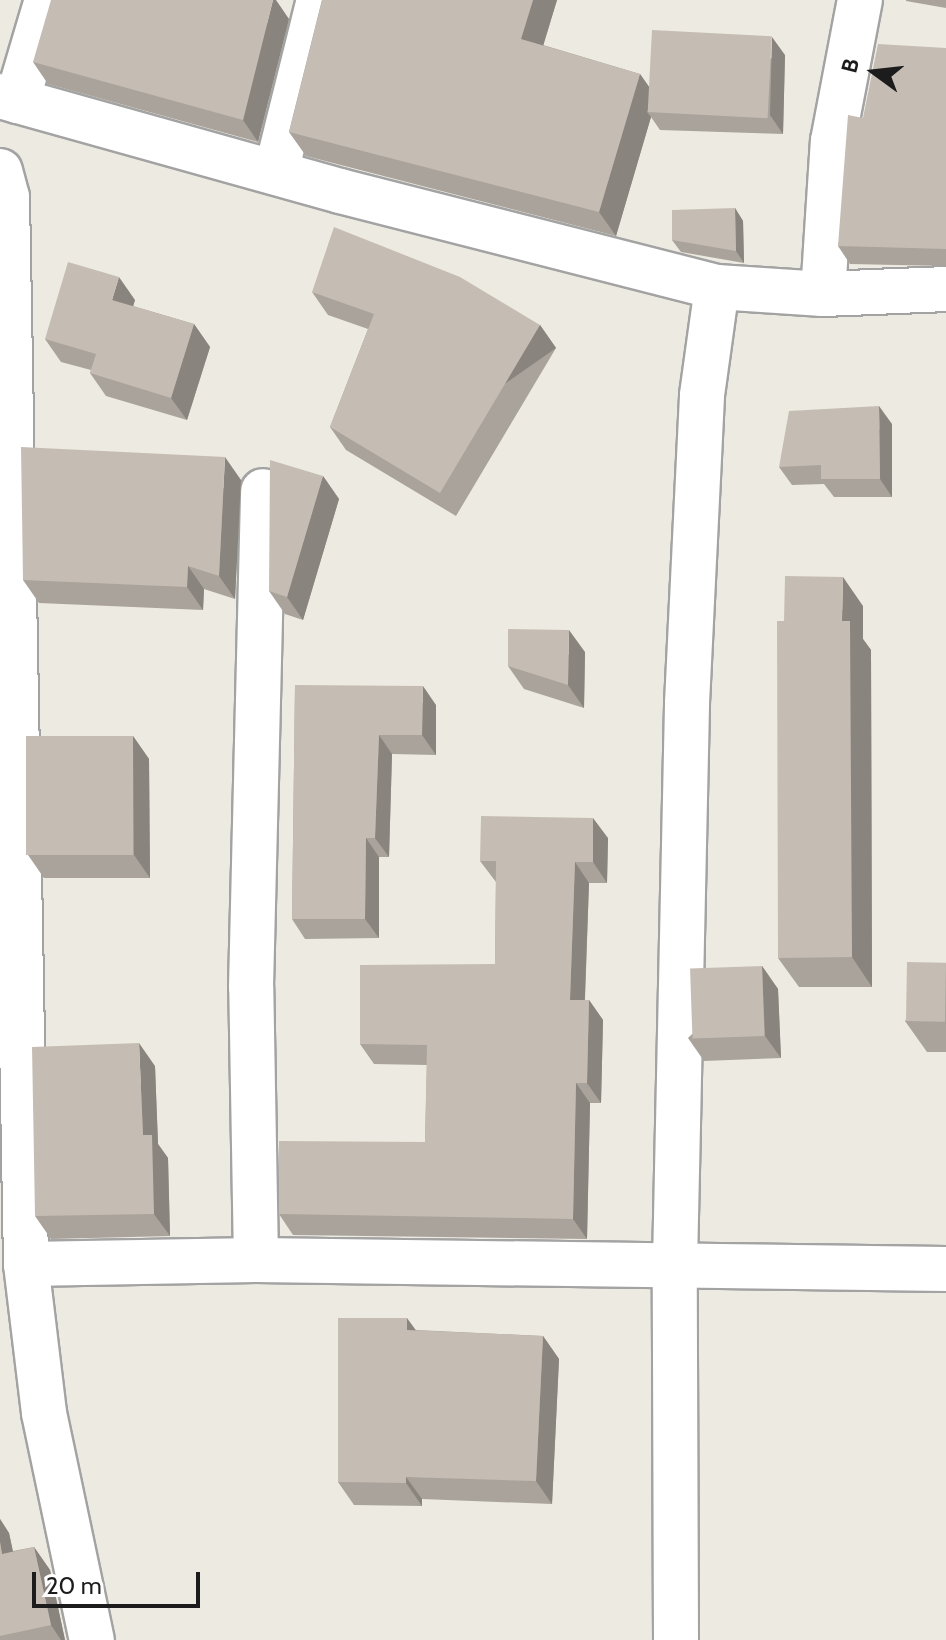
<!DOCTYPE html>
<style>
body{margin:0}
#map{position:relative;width:946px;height:1640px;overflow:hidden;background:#edeae1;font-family:Cabin,sans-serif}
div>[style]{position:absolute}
.roads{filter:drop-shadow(2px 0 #a3a3a3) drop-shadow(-2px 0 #a3a3a3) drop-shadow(0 2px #a3a3a3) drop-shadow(0 -2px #a3a3a3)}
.minor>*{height:44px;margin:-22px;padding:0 22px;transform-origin:22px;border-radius:22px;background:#fff}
.wall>*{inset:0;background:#a9a39b}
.shaded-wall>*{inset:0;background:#8a847e;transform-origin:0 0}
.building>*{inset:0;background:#c5bdb4;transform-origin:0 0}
span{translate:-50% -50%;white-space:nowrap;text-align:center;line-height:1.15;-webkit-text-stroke:8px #fff;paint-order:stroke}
.north{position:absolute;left:834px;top:32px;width:80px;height:80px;-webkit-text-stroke:6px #fff;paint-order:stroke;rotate:285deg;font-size:22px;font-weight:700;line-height:32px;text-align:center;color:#1c1c1c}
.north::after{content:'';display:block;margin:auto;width:28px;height:36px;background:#1c1c1c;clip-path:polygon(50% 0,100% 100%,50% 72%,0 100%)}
.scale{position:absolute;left:32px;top:1572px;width:168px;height:36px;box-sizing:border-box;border:4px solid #1c1c1c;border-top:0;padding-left:10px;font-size:24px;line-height:28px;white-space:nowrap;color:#1c1c1c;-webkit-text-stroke:6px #fff;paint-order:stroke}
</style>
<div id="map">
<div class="roads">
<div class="minor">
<div style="left:0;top:96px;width:353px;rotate:15.6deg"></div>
<div style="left:340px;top:191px;width:389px;rotate:14.3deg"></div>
<div style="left:717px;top:287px;width:106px;rotate:3.8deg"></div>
<div style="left:823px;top:294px;width:123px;rotate:-2.3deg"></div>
<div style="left:17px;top:101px;width:105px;rotate:-73.5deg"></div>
<div style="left:0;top:171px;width:27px;rotate:75deg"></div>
<div style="left:7px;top:197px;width:1067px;rotate:88.98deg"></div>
<div style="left:26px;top:1264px;width:150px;rotate:83.1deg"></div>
<div style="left:44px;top:1413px;width:232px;rotate:78.1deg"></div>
<div style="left:276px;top:172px;width:177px;rotate:-76deg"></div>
<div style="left:823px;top:294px;width:153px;rotate:-86.3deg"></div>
<div style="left:833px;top:141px;width:144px;rotate:-79.2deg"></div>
<div style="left:256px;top:1260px;width:273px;rotate:-91deg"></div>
<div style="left:251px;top:987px;width:496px;rotate:-88.6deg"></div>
<div style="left:26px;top:1264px;width:230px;rotate:-1deg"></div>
<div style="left:256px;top:1260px;width:690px;rotate:0.75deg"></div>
<div style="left:676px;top:1640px;width:376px;rotate:-90.2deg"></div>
<div style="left:675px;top:1264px;width:561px;rotate:-88.77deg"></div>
<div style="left:687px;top:703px;width:308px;rotate:-87.2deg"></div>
<div style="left:702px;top:395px;width:109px;rotate:-82.1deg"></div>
</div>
</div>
<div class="wall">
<div style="clip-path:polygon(322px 0,557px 0,543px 45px,640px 74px,649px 87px,785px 55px,783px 134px,660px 130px,651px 117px,616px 236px,306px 156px,289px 132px)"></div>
<div style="clip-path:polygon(906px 0,946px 0,946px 8px,906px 1px)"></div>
<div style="clip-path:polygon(289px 19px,258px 142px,48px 84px,33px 62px)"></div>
<div style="clip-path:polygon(946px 48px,946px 266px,850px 264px,838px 246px,863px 118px)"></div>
<div style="clip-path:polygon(735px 208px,743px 221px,744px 263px,681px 252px,672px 240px)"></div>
<div style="clip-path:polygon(312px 292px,540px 325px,556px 348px,456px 516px,346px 450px,330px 427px,368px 329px,328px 315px)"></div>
<div style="clip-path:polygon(135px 300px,133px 306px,194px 324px,210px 347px,187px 420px,106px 396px,90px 373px,91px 370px,61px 362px,45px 339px)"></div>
<div style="clip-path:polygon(892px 424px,892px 497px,834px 497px,824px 484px,792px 485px,779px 467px)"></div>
<div style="clip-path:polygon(323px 476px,339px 499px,303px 620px,285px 614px,269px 591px)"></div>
<div style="clip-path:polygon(241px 480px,235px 599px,204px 589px,203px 610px,39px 603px,23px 580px)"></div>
<div style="clip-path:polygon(863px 606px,863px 639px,871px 650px,872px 987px,799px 987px,778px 958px,784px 621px)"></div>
<div style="clip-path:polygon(585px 652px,584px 708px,524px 689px,508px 666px)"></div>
<div style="clip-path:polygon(295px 685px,436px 705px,436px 755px,392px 754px,389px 857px,379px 857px,379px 938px,305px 939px,292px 919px)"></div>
<div style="clip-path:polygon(133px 736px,149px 759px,150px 878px,44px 878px,28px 855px)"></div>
<div style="clip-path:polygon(608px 838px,607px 883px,589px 883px,585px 1000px,589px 1000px,603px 1020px,601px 1103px,590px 1103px,587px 1239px,293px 1235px,279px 1214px,425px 1142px,427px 1065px,374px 1064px,360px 1044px,495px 964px,496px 882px,480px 861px)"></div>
<div style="clip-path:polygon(946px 963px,946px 1052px,927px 1052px,905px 1021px)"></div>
<div style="clip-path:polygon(762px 966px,778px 989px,781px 1058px,704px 1061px,688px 1038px)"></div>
<div style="clip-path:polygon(155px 1066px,158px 1144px,168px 1158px,170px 1236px,51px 1239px,35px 1216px)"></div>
<div style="clip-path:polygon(416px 1330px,543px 1336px,559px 1359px,552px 1504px,422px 1499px,422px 1506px,354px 1505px,338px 1482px)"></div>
<div style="clip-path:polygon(0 1519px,9px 1533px,13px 1551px,34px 1547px,50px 1570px,65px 1640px,0 1640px)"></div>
</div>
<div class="shaded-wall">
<div style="clip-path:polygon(273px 0,276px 0,289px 19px,258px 142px,243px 120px)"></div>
<div style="clip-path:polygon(533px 0,557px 0,538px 63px,521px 39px)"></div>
<div style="clip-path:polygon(772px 37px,785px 55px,783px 134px,770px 115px)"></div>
<div style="clip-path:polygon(640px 74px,657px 98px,647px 112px,651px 117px,616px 236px,599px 212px)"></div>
<div style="clip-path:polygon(735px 208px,743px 221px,744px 263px,736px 251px)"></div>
<div style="clip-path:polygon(119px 277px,135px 300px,128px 323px,112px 300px)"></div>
<div style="clip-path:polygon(194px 324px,210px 347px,187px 420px,171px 398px)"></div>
<div style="left:540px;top:325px;width:28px;height:196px;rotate:55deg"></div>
<div style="clip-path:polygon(879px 406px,892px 424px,892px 497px,880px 479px)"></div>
<div style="clip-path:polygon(225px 457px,241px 480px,235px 599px,219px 576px)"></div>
<div style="clip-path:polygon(323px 476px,339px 499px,303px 620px,287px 597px)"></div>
<div style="clip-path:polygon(188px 566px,204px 589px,203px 610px,187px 587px)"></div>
<div style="clip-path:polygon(843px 577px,863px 606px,863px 639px,871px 650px,872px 987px,852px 957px,842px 621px)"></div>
<div style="clip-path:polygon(569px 630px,585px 652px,584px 708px,568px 685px)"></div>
<div style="clip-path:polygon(423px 686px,436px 705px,436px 755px,422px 735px)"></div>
<div style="clip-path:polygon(379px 735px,392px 754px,389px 857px,375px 838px)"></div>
<div style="clip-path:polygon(133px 736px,149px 759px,150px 878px,134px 855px)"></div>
<div style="clip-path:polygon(593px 818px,608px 838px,607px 883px,593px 862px)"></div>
<div style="clip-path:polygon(366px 838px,379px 857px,379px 938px,365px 919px)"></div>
<div style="clip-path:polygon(575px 862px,589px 883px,584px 1020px,570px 1000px)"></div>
<div style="clip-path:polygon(762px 966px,778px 989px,781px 1058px,765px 1036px)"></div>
<div style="clip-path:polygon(589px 1000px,603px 1020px,601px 1103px,587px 1083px)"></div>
<div style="clip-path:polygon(139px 1043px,155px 1066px,158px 1144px,168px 1158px,170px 1236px,154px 1214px,143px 1135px)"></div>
<div style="clip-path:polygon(576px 1083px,590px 1103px,587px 1239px,573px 1219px)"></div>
<div style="clip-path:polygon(407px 1318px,423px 1340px,407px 1330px)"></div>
<div style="clip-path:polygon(543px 1336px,559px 1359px,552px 1504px,536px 1481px)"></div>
<div style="clip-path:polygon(406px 1477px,422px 1499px,422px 1506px,406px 1483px)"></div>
<div style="clip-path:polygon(0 1519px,9px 1533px,18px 1577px,2px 1554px,0 1542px)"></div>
<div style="clip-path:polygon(34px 1547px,50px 1570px,65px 1640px,61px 1640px,51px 1625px)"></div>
</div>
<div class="building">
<div style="clip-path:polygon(51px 0,273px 0,243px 120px,33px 62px)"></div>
<div style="clip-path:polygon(322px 0,533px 0,521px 39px,640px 74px,599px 212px,289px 132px)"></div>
<div style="left:652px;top:30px;width:120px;height:82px;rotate:3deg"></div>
<div style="clip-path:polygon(878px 44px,946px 48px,946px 249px,838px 246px,848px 115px,863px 118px)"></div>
<div style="clip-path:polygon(735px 208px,736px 251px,672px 240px,672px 210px)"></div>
<div style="clip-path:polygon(334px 227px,460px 277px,540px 325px,440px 493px,330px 427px,374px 314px,312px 292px)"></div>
<div style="clip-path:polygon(68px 262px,119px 277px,112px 300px,194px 324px,171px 398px,90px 373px,96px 354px,45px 339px)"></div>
<div style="clip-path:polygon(879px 406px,880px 479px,821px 479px,821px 465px,779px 467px,789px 411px)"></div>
<div style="clip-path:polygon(21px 447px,225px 457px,219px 576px,188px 566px,187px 587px,23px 580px)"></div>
<div style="clip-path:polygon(270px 460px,323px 476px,287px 597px,269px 591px)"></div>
<div style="clip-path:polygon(785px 576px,843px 577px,842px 621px,850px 621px,852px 957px,778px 958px,777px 621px,784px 621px)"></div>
<div style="clip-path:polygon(508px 629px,569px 630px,568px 685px,508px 666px)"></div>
<div style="clip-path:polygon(295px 685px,423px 686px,422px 735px,379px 735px,375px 838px,366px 838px,365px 919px,292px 919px)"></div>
<div style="left:26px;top:736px;width:107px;height:119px"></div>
<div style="clip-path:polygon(481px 816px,593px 818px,593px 862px,575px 862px,570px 1000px,589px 1000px,587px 1083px,576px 1083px,573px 1219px,279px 1214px,279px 1141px,425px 1142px,427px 1045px,360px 1044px,360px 965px,495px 964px,496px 861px,480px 861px)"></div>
<div style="left:907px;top:962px;width:39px;height:59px;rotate:1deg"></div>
<div style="left:762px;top:966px;width:70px;height:72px;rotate:88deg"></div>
<div style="clip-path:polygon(139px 1043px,143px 1135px,152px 1135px,154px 1214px,35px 1216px,32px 1047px)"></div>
<div style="clip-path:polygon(338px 1318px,407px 1318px,407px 1330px,543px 1336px,536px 1481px,406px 1477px,406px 1483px,338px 1482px)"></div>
<div style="clip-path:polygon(0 1542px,2px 1554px,34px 1547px,51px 1625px,0 1636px)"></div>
</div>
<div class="north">B</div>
<div class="scale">20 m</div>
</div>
